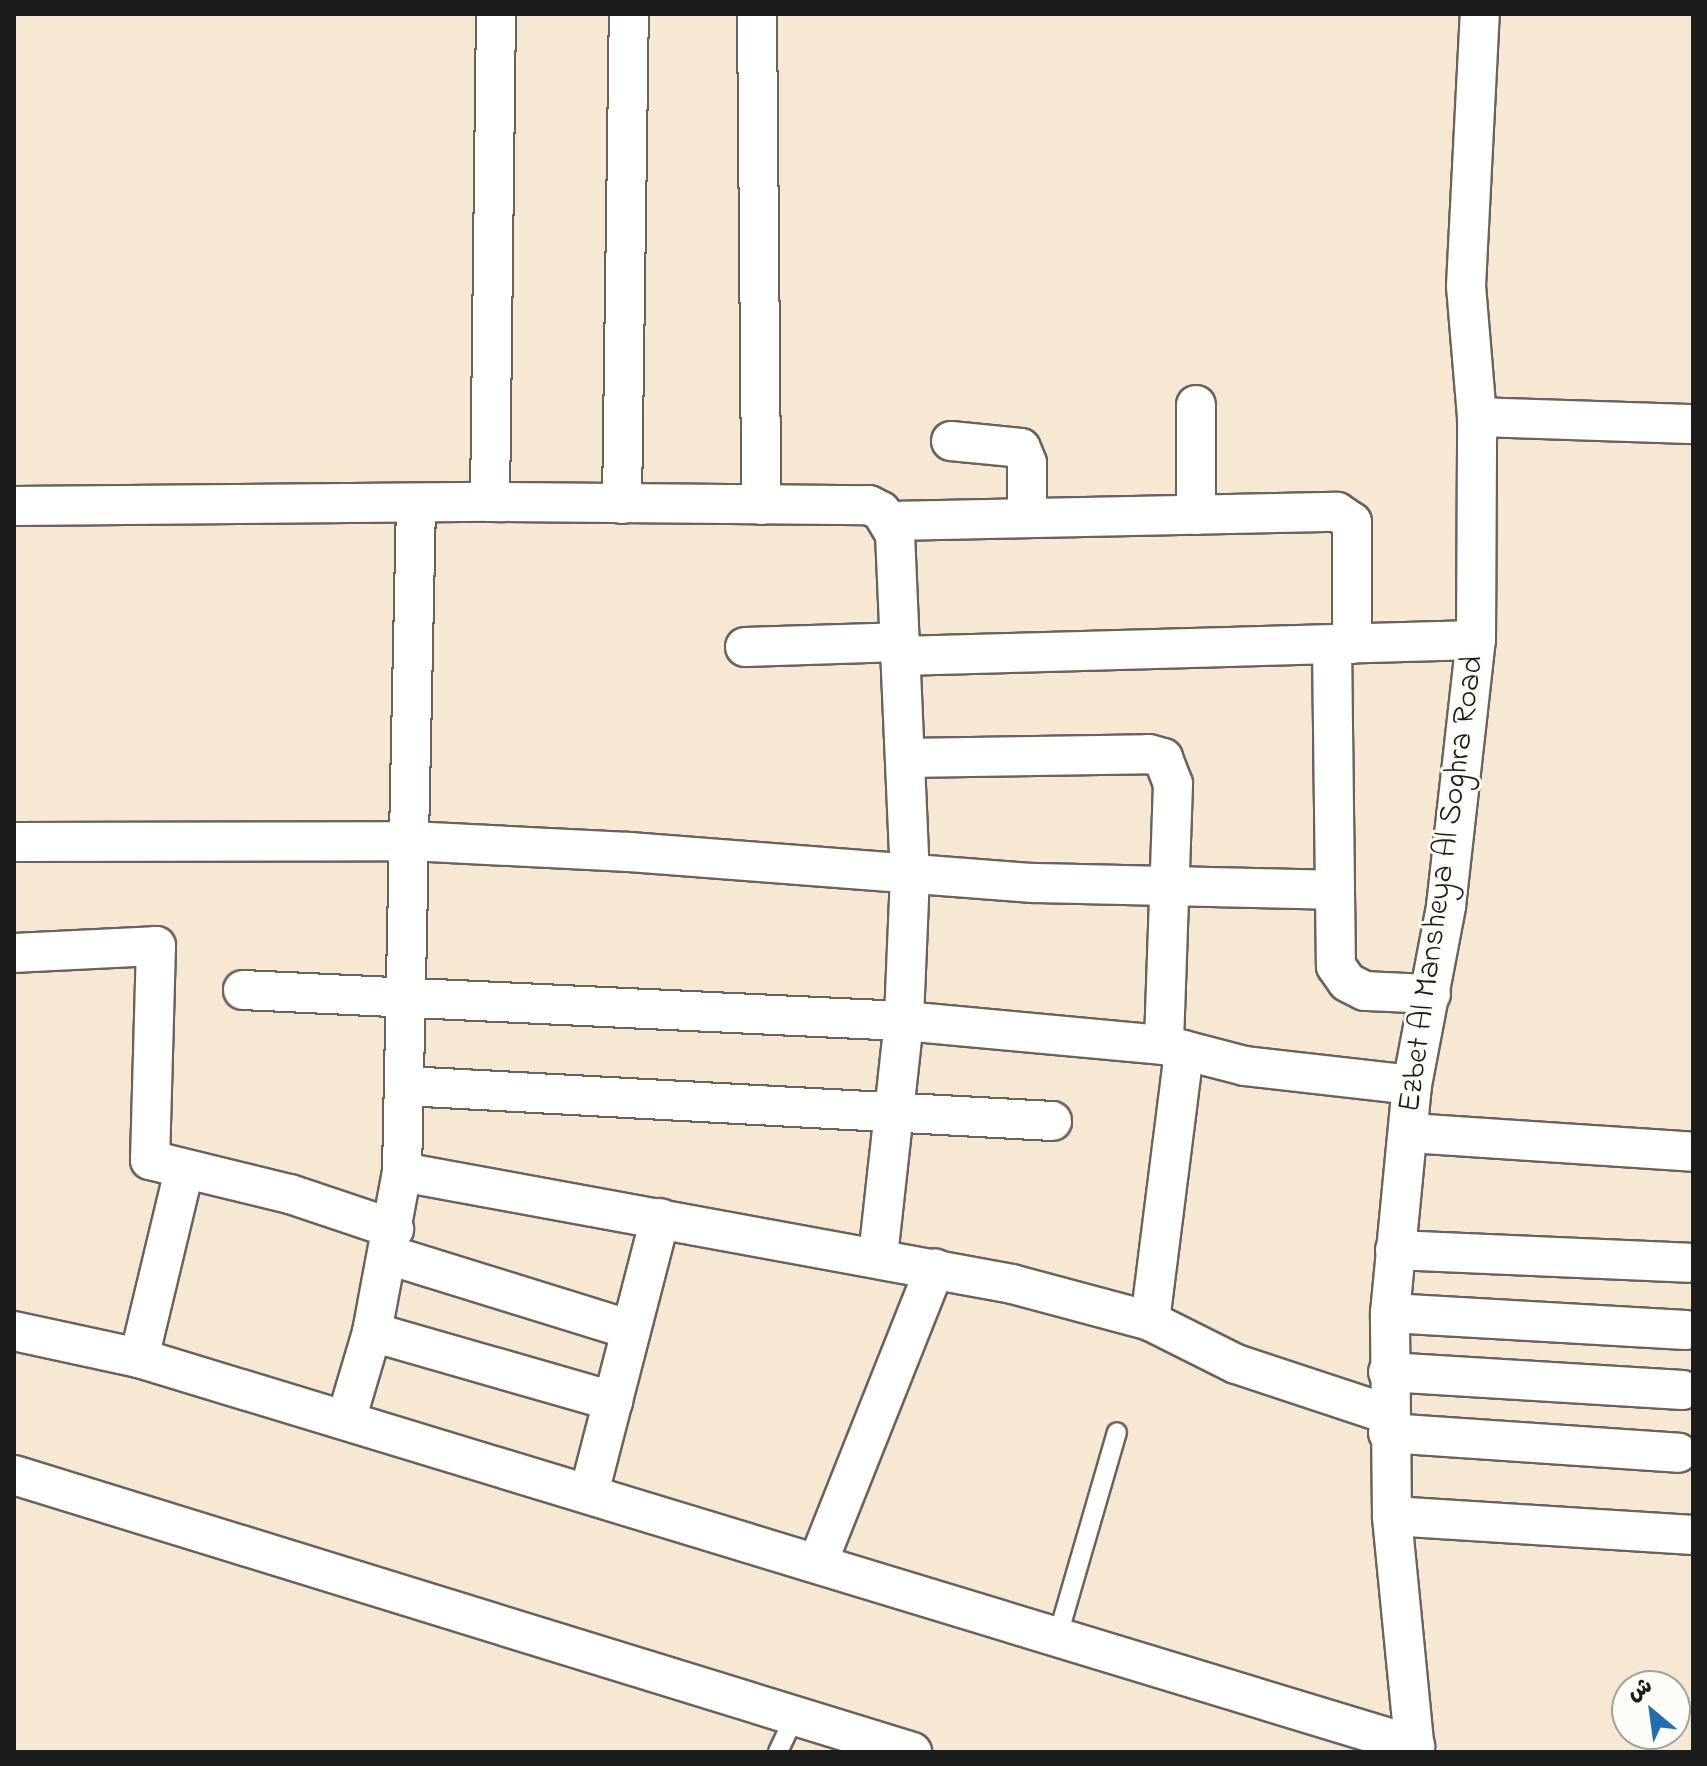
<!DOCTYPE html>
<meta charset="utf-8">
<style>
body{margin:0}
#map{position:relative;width:1707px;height:1766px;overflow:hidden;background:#f7e8d3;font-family:"Indie Flower","Playpen Sans Arabic",sans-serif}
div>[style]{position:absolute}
.roads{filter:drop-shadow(2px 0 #69635c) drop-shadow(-2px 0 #69635c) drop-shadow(0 2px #69635c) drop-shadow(0 -2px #69635c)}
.lane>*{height:18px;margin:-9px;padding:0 9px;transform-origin:9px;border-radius:9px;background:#fff}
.street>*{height:38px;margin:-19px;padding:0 19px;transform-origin:19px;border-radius:19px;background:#fff}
span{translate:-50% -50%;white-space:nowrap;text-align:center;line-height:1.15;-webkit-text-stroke:6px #fdfcf7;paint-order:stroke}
.street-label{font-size:32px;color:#1c1c1c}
.frame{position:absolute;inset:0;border:16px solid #1c1c1c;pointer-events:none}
.north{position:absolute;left:1611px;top:1670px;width:80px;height:80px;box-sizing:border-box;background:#fdfcf7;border:2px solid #a3a29f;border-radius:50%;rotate:331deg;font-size:22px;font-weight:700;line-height:32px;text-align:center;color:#1c1c1c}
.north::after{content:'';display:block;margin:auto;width:28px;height:36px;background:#1f6fb2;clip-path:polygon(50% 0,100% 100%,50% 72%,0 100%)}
</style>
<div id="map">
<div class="roads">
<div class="lane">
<div style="left:1058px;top:1635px;width:211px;rotate:-73.8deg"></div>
<div style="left:778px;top:1752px;width:38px;rotate:-65deg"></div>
</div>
<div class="street">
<div style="left:757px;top:14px;width:491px;rotate:89.5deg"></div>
<div style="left:1477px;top:417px;width:216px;rotate:1.9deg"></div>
<div style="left:951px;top:441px;width:70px;rotate:5.7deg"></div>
<div style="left:1021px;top:448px;width:16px;rotate:68deg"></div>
<div style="left:1027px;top:463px;width:55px;rotate:90deg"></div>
<div style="left:490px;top:502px;width:488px;rotate:-89.3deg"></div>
<div style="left:622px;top:504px;width:490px;rotate:-89.2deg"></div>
<div style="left:14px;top:506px;width:476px;rotate:-0.5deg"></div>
<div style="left:490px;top:502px;width:379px;rotate:0.5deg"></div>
<div style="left:869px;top:505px;width:13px;rotate:27deg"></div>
<div style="left:881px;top:511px;width:27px;rotate:59deg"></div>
<div style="left:895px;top:534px;width:341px;rotate:87.5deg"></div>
<div style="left:910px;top:875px;width:146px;rotate:92.4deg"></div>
<div style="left:904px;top:1021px;width:237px;rotate:96.3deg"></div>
<div style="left:1196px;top:515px;width:110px;rotate:-90deg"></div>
<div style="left:891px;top:521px;width:446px;rotate:-1.2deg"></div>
<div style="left:1337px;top:512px;width:18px;rotate:34deg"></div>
<div style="left:1352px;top:522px;width:122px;rotate:90deg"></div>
<div style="left:1332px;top:645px;width:321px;rotate:89.3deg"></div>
<div style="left:1336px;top:966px;width:19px;rotate:55deg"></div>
<div style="left:1347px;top:982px;width:20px;rotate:27deg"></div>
<div style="left:1365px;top:991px;width:66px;rotate:2.6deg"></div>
<div style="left:745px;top:647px;width:155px;rotate:-1.8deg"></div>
<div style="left:900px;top:656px;width:576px;rotate:-1.59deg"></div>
<div style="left:905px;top:758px;width:244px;rotate:-0.9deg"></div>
<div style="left:1149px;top:754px;width:15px;rotate:16deg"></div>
<div style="left:1163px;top:758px;width:28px;rotate:69deg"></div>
<div style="left:1173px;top:784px;width:261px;rotate:92deg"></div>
<div style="left:14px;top:842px;width:396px;rotate:-0.1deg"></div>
<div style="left:410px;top:841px;width:219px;rotate:2.9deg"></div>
<div style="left:629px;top:852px;width:406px;rotate:4.4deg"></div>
<div style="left:1034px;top:883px;width:299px;rotate:1.3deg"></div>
<div style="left:14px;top:953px;width:142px;rotate:-2.8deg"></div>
<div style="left:156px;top:946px;width:214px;rotate:91.6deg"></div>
<div style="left:150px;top:1160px;width:144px;rotate:13.7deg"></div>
<div style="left:290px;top:1194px;width:110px;rotate:18.6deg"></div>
<div style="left:243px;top:990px;width:662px;rotate:2.69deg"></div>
<div style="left:904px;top:1021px;width:261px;rotate:5.3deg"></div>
<div style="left:1164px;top:1045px;width:84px;rotate:14.5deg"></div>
<div style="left:1245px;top:1066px;width:168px;rotate:6.5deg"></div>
<div style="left:406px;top:1086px;width:647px;rotate:3.1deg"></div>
<div style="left:1410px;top:1133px;width:284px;rotate:3.8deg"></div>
<div style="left:402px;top:1172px;width:620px;rotate:10.4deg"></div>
<div style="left:1012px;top:1284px;width:143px;rotate:15deg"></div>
<div style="left:1150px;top:1321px;width:96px;rotate:26.6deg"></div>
<div style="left:1236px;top:1364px;width:159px;rotate:18.3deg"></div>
<div style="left:1395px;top:1250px;width:294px;rotate:2.5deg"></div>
<div style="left:389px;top:1255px;width:253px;rotate:17.2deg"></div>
<div style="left:1390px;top:1313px;width:296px;rotate:3.3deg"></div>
<div style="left:1150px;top:1321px;width:273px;rotate:-82.8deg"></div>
<div style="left:14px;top:1331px;width:128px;rotate:12.2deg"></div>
<div style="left:139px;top:1358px;width:1334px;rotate:16.91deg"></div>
<div style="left:372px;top:1332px;width:251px;rotate:16deg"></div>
<div style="left:139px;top:1358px;width:193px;rotate:-76.5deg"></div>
<div style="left:1388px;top:1372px;width:295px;rotate:3.5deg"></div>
<div style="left:346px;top:1420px;width:92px;rotate:-73.5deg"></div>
<div style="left:372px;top:1332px;width:163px;rotate:-79.4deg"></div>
<div style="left:402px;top:1172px;width:669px;rotate:-88.8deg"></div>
<div style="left:1388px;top:1433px;width:291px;rotate:3.9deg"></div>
<div style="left:14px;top:1475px;width:940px;rotate:17.14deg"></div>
<div style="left:589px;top:1493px;width:284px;rotate:-75.5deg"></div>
<div style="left:1392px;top:1516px;width:302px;rotate:3.6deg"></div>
<div style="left:818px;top:1562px;width:316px;rotate:-68.3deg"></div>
<div style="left:1415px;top:1752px;width:237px;rotate:-95.6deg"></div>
<div style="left:1392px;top:1516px;width:203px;rotate:-90.6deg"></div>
<div style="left:1390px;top:1313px;width:229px;rotate:-84.5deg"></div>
<div style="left:1412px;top:1085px;width:182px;rotate:-79.2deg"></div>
<div style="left:1446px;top:906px;width:268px;rotate:-83.6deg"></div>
<div style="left:1476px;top:640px;width:223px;rotate:-89.7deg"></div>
<div style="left:1477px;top:417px;width:131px;rotate:-94.8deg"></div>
<div style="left:1466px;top:286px;width:272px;rotate:-87.1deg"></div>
</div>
</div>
<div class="street-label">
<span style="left:1443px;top:884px;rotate:-82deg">Ezbet Al Mansheya Al Soghra Road</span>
</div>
<div class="frame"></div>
<div class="north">ش</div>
</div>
